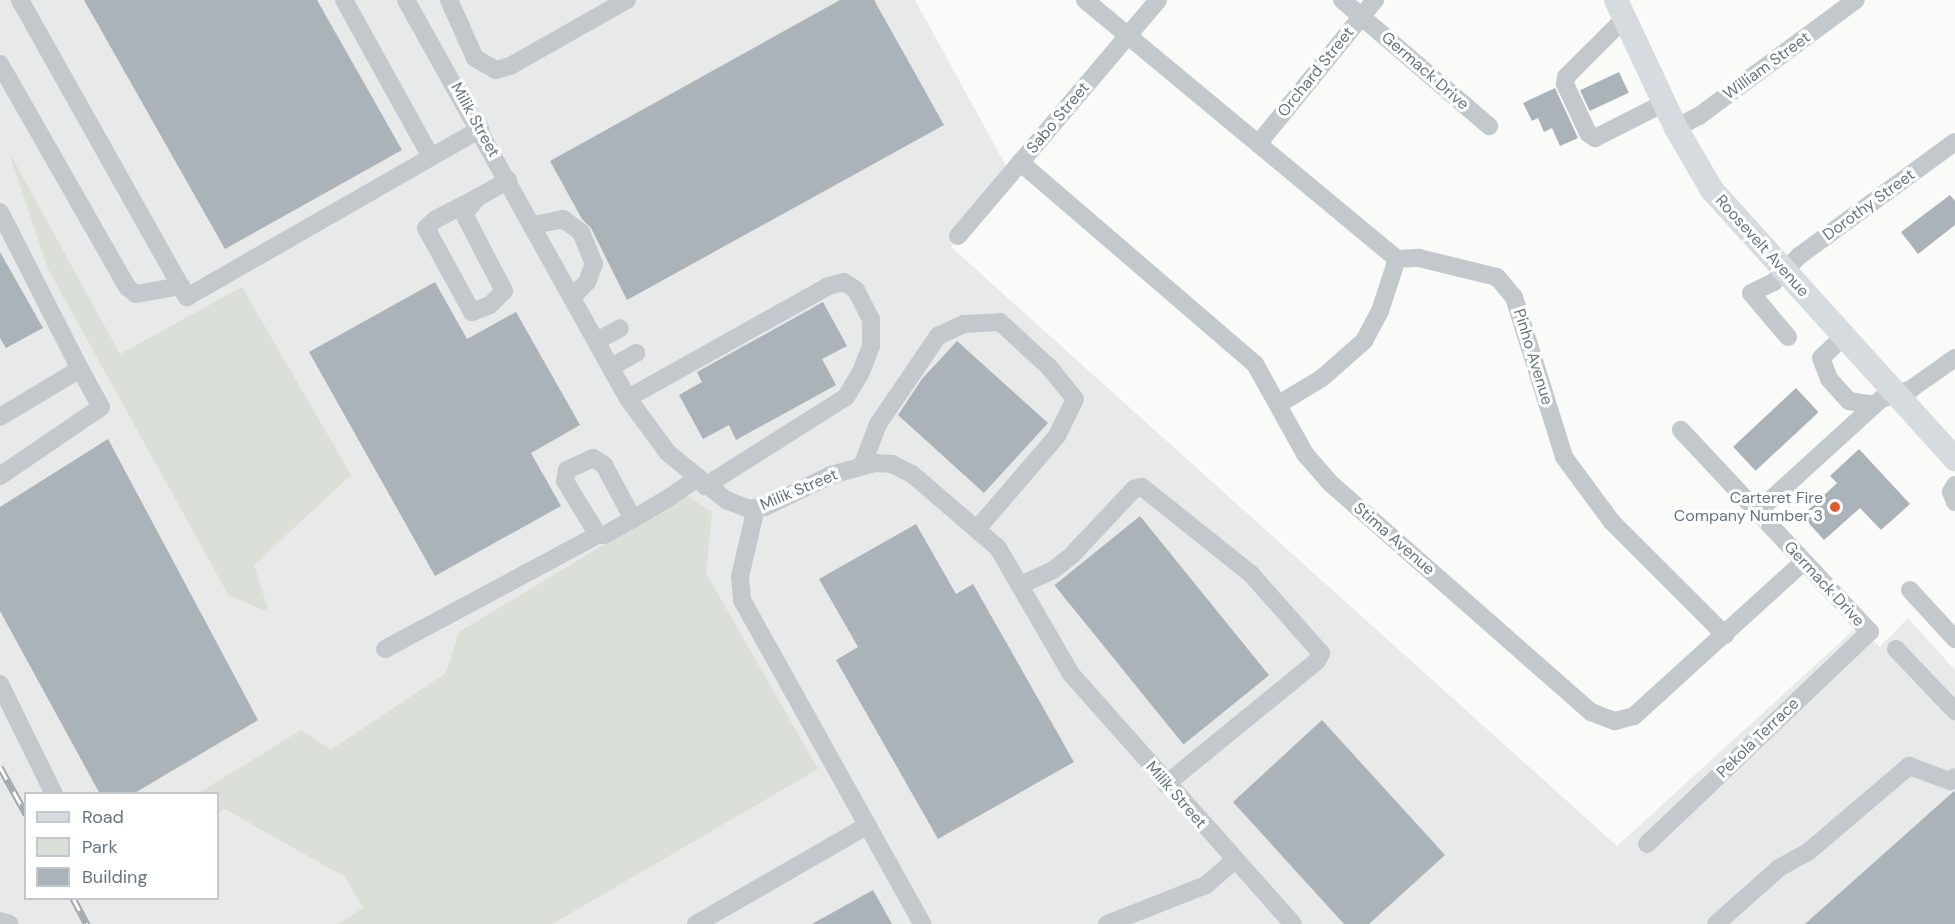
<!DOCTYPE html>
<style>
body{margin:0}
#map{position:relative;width:1955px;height:924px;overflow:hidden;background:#fafaf8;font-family:"DM Sans",sans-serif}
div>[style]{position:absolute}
.built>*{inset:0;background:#e8e9e9}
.green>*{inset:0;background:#dadfd7}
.building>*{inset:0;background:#aab3b9;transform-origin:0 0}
.minor>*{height:18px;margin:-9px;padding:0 9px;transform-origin:9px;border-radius:9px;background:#c3c8cc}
.major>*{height:24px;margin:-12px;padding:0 12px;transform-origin:12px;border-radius:12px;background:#d6dbdf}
.rail>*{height:7px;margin-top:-3.5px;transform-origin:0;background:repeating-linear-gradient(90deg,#fff 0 14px,#a2aab0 0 28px);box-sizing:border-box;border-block:2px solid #a2aab0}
.dots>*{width:16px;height:16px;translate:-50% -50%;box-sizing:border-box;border:3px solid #fff;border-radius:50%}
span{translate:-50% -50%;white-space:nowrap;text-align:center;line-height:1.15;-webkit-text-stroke:6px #fff;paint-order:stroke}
.street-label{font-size:16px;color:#657683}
.poi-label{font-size:16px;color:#657683}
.right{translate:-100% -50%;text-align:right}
.legend{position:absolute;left:24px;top:792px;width:195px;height:108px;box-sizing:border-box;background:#fff;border:2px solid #c1c8cd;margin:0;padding:8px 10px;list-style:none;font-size:18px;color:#657683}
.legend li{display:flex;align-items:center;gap:12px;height:30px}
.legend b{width:30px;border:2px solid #c1c8cd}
</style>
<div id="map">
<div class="built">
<div style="clip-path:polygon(evenodd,0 0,915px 0,1011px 175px,951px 247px,1617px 846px,1859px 625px,1880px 647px,1908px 618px,1955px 670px,1955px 924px,0 924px,0 0,26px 794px,218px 794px,218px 898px,26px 898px,26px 794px)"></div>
</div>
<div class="green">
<div style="clip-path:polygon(9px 152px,120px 354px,242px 287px,351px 475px,254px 565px,269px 612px,229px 596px,48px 269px)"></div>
<div style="clip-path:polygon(686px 495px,712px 512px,706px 573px,818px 769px,552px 924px,338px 924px,363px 908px,345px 877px,225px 809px,218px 813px,218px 794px,197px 794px,301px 730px,331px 750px,446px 673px,459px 632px)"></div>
</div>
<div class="building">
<div style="clip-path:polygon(84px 0,317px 0,402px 150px,225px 249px)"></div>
<div style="clip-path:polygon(840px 0,874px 0,944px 125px,627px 300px,591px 228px,582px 219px,550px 161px)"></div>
<div style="left:1619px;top:72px;width:23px;height:43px;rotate:65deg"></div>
<div style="clip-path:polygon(1555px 88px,1578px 138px,1560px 146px,1552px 128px,1544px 132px,1538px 118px,1532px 121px,1523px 103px)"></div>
<div style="clip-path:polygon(1950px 195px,1955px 201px,1955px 225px,1918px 254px,1901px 232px)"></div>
<div style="clip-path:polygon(0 252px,43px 328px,6px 348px,0 338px)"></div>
<div style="clip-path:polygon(435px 282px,467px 339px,516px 312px,580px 425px,531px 453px,561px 506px,435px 576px,309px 352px)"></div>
<div style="clip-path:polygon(823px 302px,847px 346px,822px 359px,836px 385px,736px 440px,729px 425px,703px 439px,679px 395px,702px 382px,697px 372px)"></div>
<div style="clip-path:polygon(957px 341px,1048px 423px,984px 493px,898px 415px,922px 379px)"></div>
<div style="left:1796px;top:388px;width:33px;height:86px;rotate:47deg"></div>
<div style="clip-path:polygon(108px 439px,258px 720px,133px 794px,100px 794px,0 611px,0 507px)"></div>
<div style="clip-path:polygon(1859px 449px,1910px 504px,1881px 530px,1860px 508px,1824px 540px,1805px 519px,1809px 516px,1806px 512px,1837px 483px,1830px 476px)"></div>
<div style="left:1140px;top:516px;width:205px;height:110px;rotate:51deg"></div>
<div style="clip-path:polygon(916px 524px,956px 594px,973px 584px,1074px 762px,938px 839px,836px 660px,858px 647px,819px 579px)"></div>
<div style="clip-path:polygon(1322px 720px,1445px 855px,1369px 924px,1344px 924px,1233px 802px)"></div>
<div style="clip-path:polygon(1955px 791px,1955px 924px,1805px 924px,1953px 792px)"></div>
<div style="clip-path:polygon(873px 890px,892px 924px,812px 924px)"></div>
</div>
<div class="minor">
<div style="left:20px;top:0;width:341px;rotate:60.7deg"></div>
<div style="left:187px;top:297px;width:338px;rotate:-29.8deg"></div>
<div style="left:344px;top:0;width:179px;rotate:61deg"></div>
<div style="left:406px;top:0;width:458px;rotate:60.9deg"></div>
<div style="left:629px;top:400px;width:66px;rotate:53.7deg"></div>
<div style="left:668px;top:453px;width:75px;rotate:39deg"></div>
<div style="left:726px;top:500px;width:25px;rotate:21deg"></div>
<div style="left:749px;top:509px;width:16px;rotate:-7deg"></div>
<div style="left:765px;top:507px;width:73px;rotate:-25.9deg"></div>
<div style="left:831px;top:475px;width:46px;rotate:-15.3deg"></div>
<div style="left:875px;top:463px;width:17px;rotate:3deg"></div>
<div style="left:892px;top:464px;width:22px;rotate:27deg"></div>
<div style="left:912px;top:474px;width:113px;rotate:40.7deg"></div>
<div style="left:998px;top:548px;width:146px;rotate:59.9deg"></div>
<div style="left:1071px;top:674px;width:334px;rotate:48.4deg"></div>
<div style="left:449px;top:0;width:64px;rotate:65.9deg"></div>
<div style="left:475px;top:58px;width:24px;rotate:30deg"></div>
<div style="left:496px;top:70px;width:17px;rotate:-17deg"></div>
<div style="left:512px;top:65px;width:132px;rotate:-29.5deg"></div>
<div style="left:1085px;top:0;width:405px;rotate:39.7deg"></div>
<div style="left:1397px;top:259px;width:22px;rotate:-3deg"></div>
<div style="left:1419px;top:258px;width:80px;rotate:13.7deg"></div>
<div style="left:1497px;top:277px;width:26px;rotate:50deg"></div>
<div style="left:1514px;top:297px;width:168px;rotate:72.6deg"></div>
<div style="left:1564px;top:457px;width:81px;rotate:53.6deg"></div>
<div style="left:1612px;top:522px;width:160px;rotate:45deg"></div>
<div style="left:1342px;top:0;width:194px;rotate:40.6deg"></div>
<div style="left:1624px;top:19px;width:82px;rotate:135deg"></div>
<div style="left:1566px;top:77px;width:7px;rotate:98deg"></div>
<div style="left:1565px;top:84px;width:54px;rotate:64.9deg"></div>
<div style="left:1588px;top:133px;width:9px;rotate:36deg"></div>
<div style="left:1595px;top:138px;width:77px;rotate:-26.9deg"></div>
<div style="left:0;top:64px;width:257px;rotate:60.3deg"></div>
<div style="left:127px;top:287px;width:11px;rotate:38deg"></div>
<div style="left:136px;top:294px;width:46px;rotate:-10.1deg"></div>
<div style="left:1676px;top:128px;width:26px;rotate:-28deg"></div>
<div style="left:1699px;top:116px;width:195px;rotate:-36.5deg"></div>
<div style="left:1258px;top:144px;width:186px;rotate:-50.9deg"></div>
<div style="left:1020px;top:162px;width:310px;rotate:40.7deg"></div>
<div style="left:1255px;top:364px;width:103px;rotate:60.9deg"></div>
<div style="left:1305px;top:454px;width:37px;rotate:49deg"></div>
<div style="left:1329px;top:482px;width:349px;rotate:41.3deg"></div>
<div style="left:1591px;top:712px;width:26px;rotate:21deg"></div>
<div style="left:1615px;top:721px;width:20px;rotate:-15deg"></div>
<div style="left:1634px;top:716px;width:229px;rotate:-42.3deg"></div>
<div style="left:477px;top:198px;width:46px;rotate:152.9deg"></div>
<div style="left:436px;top:219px;width:13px;rotate:138deg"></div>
<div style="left:426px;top:228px;width:96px;rotate:61.3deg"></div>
<div style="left:472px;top:312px;width:19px;rotate:-21deg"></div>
<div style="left:490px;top:305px;width:20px;rotate:-45deg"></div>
<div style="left:504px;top:291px;width:87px;rotate:-117.5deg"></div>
<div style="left:464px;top:214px;width:21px;rotate:-51deg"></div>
<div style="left:477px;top:198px;width:36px;rotate:-30deg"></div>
<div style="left:0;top:212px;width:176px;rotate:63deg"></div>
<div style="left:80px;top:369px;width:93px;rotate:149deg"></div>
<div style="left:533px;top:225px;width:31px;rotate:-11deg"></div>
<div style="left:563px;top:219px;width:22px;rotate:36deg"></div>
<div style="left:581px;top:232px;width:35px;rotate:68deg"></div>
<div style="left:594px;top:264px;width:19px;rotate:111deg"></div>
<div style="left:587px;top:282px;width:21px;rotate:135deg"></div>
<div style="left:958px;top:236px;width:309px;rotate:-49.7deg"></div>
<div style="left:1788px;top:337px;width:57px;rotate:-130.1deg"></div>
<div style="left:1751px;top:293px;width:25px;rotate:-26deg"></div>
<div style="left:1774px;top:282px;width:36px;rotate:-46deg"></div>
<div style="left:1799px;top:256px;width:193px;rotate:-36.2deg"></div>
<div style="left:1843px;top:337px;width:30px;rotate:136deg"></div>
<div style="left:1821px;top:358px;width:22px;rotate:69deg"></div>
<div style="left:1829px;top:379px;width:30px;rotate:48deg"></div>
<div style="left:1849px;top:401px;width:24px;rotate:9deg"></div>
<div style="left:597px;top:341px;width:26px;rotate:-29deg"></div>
<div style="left:611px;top:367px;width:29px;rotate:-29deg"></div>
<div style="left:628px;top:398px;width:229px;rotate:-29.2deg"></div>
<div style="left:828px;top:286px;width:16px;rotate:-14deg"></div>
<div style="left:844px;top:282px;width:14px;rotate:34deg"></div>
<div style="left:856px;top:290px;width:33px;rotate:63deg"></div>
<div style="left:871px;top:319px;width:27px;rotate:90deg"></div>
<div style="left:871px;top:346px;width:28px;rotate:111deg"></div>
<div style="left:861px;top:372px;width:29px;rotate:121deg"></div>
<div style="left:846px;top:397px;width:167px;rotate:147.7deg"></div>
<div style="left:1279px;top:404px;width:50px;rotate:-31.2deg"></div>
<div style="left:1322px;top:378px;width:56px;rotate:-41.4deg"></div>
<div style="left:1364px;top:341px;width:34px;rotate:-62deg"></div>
<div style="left:1380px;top:311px;width:55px;rotate:-71.9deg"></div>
<div style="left:862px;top:466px;width:45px;rotate:-69.1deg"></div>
<div style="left:878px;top:424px;width:107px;rotate:-55.7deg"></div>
<div style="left:938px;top:336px;width:29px;rotate:-25deg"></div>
<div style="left:964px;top:324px;width:36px;rotate:-3deg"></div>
<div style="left:1000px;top:322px;width:67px;rotate:42.6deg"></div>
<div style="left:1049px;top:367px;width:41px;rotate:50.9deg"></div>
<div style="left:1075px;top:399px;width:41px;rotate:115.9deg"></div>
<div style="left:1057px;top:436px;width:121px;rotate:130.7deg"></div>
<div style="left:0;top:476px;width:122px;rotate:-34.3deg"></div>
<div style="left:101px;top:407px;width:43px;rotate:-118.9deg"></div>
<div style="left:1955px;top:485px;width:8px;rotate:120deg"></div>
<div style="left:1951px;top:492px;width:11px;rotate:68deg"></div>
<div style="left:756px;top:508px;width:71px;rotate:103.1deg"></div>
<div style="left:740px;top:577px;width:23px;rotate:85deg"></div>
<div style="left:742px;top:600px;width:371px;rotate:60.9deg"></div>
<div style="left:1757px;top:512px;width:168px;rotate:-42.3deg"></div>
<div style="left:1881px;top:399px;width:32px;rotate:-18deg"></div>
<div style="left:1911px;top:389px;width:54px;rotate:-35.2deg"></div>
<div style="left:633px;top:519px;width:61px;rotate:-118.2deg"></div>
<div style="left:604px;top:465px;width:13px;rotate:-148deg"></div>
<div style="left:593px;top:458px;width:29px;rotate:155deg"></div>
<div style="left:567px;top:470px;width:11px;rotate:100deg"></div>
<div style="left:565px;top:481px;width:63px;rotate:58.6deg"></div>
<div style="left:598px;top:535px;width:6px"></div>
<div style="left:604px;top:535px;width:33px;rotate:-29deg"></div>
<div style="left:633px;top:519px;width:43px;rotate:-30.7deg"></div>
<div style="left:670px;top:497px;width:32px;rotate:-35deg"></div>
<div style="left:1020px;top:585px;width:36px;rotate:-24deg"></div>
<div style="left:1053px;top:570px;width:24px;rotate:-38deg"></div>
<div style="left:1072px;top:555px;width:91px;rotate:-46.8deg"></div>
<div style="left:1134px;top:489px;width:8px;rotate:-14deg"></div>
<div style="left:1142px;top:487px;width:139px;rotate:38.6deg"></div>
<div style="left:1251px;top:574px;width:106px;rotate:48.5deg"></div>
<div style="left:1321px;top:653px;width:9px;rotate:117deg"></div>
<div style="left:1317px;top:661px;width:195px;rotate:140.8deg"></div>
<div style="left:1910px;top:590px;width:67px;rotate:47.4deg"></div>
<div style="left:385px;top:649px;width:242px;rotate:-28.2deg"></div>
<div style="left:1896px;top:649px;width:86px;rotate:46.4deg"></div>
<div style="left:0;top:684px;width:123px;rotate:63.9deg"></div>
<div style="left:1647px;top:844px;width:308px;rotate:-43.6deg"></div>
<div style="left:1870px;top:632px;width:277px;rotate:-133.1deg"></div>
<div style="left:0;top:921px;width:10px;rotate:17deg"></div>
<div style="left:696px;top:924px;width:198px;rotate:-29.9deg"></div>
<div style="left:1107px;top:924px;width:106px;rotate:-21.5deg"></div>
<div style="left:1206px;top:885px;width:38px;rotate:-41deg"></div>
<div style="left:1716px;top:924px;width:84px;rotate:-41.6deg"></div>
<div style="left:1779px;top:868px;width:33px;rotate:-29deg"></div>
<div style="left:1808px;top:852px;width:133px;rotate:-40.4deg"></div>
<div style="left:1909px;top:766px;width:44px;rotate:20.1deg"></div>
<div style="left:1950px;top:781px;width:6px;rotate:-39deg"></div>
</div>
<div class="major">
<div style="left:1616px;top:0;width:141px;rotate:64.9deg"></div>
<div style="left:1676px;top:128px;width:72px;rotate:59.9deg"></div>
<div style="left:1712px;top:190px;width:363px;rotate:47.9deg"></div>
</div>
<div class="rail">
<div style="left:0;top:767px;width:54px;rotate:61deg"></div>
<div style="left:73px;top:898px;width:30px;rotate:62deg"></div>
</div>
<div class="dots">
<div style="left:1835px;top:507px;background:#e4572e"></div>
</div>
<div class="street-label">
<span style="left:1767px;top:66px;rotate:-36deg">William Street</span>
<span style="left:1425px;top:71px;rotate:41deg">Germack Drive</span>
<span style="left:1316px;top:72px;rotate:-51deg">Orchard Street</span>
<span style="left:1058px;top:118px;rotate:-50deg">Sabo Street</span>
<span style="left:475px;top:120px;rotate:61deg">Milik Street</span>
<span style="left:1869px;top:205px;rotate:-36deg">Dorothy Street</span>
<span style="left:1762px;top:246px;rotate:48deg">Roosevelt Avenue</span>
<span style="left:1533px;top:357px;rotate:73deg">Pinho Avenue</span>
<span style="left:799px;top:490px;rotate:-23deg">Milik Street</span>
<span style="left:1394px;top:539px;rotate:41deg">Stima Avenue</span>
<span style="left:1824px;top:584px;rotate:47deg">Germack Drive</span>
<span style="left:1758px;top:738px;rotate:-44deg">Pekola Terrace</span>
<span style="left:1176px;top:795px;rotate:49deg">Milik Street</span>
</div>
<div class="poi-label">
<span class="right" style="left:1823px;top:507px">Carteret Fire<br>Company Number 3</span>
</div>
<ul class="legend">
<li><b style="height:8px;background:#d6dbdf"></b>Road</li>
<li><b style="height:16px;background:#dadfd7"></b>Park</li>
<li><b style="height:16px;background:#aab3b9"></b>Building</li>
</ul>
</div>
